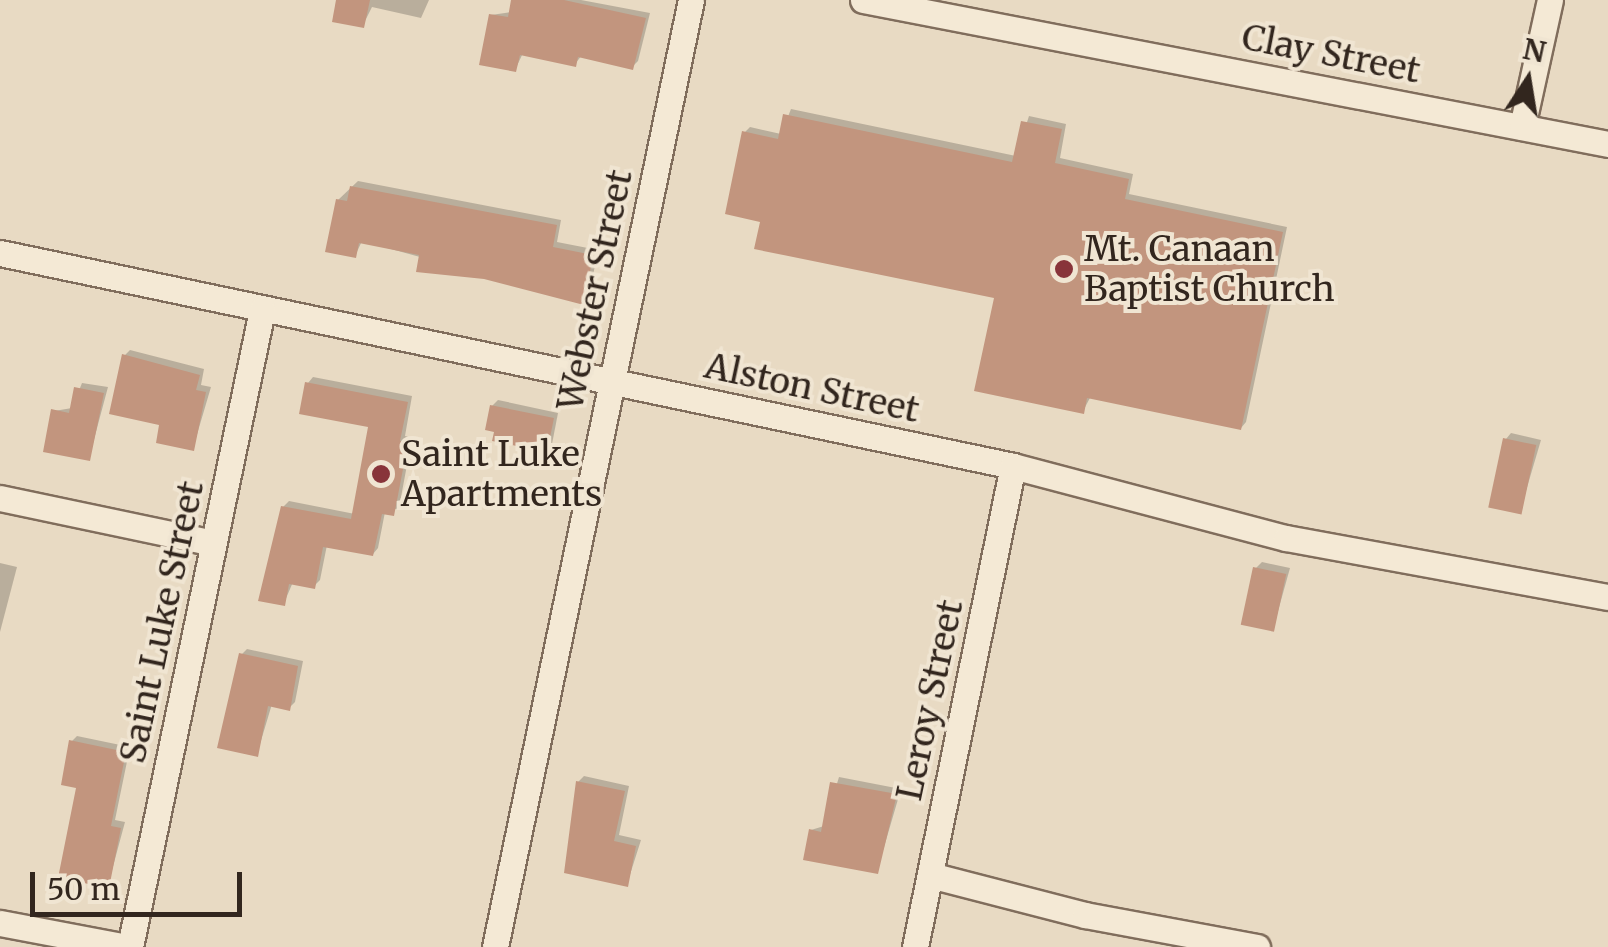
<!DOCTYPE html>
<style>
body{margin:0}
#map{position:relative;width:1608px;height:947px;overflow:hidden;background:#e8dac3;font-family:Merriweather,serif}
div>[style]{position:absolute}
.shadow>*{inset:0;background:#0003}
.building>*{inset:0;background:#c2957e;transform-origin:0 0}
.roads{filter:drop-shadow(2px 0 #806d5c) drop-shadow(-2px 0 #806d5c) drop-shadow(0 2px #806d5c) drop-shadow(0 -2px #806d5c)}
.street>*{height:25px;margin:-12.5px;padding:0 12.5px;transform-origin:12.5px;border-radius:12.5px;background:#f4e9d5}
.dots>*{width:28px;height:28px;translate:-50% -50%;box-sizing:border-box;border:5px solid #f0e5d2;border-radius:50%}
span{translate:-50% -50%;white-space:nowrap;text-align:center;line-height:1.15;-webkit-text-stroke:8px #f0e5d2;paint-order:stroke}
.street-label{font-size:35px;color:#32261e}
.poi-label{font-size:35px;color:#32261e}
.left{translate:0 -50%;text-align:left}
.north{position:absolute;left:1478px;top:30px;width:100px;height:100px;-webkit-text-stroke:8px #f0e5d2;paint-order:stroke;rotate:12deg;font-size:28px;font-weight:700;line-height:40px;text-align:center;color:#32261e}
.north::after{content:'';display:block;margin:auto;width:35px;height:45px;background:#32261e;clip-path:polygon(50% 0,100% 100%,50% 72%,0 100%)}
.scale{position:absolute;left:30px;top:872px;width:212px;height:45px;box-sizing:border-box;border:5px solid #32261e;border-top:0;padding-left:12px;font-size:30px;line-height:35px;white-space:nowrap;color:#32261e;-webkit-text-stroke:8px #f0e5d2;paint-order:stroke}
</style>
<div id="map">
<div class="shadow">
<div style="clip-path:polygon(338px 0,429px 0,421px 18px,372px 7px,363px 25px)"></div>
<div style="clip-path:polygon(514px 0,581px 0,650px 13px,638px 61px,632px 67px,582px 55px,575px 64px,523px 53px,515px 70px,491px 15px,512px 12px)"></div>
<div style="clip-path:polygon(791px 109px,1016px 156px,1029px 116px,1066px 124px,1060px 158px,1133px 174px,1129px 194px,1287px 227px,1246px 422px,1241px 428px,1091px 396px,1083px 411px,997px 297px,763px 220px,744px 133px,750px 127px,781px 134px)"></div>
<div style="clip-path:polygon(358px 181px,561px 220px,557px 242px,598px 250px,589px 296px,583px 302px,362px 241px,355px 256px,338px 200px)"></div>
<div style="clip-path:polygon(130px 350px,204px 369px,201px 385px,211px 387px,193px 448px,162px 423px,124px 356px)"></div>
<div style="clip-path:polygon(313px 377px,412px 396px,405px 436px,412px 438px,399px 508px,385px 512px,378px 548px,373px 554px,327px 545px,320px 580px,314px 586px,293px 582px,284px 603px,283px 507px,289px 501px,355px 514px,371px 425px,308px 383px)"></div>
<div style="clip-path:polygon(82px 383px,108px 387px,89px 458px,54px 411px,72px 408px)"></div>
<div style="clip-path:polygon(498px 400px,558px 413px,552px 444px,546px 450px,492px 406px)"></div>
<div style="clip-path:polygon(1511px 433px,1541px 440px,1520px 511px,1506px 439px)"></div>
<div style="clip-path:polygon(1262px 562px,1290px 568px,1273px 629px,1256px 568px)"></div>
<div style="clip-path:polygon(0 563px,17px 567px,0 632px)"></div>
<div style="clip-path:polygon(247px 649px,303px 661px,295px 702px,289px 708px,272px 704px,257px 754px,241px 655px)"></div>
<div style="clip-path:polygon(77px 736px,130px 747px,115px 820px,125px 822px,108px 885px,71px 742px)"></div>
<div style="clip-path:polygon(584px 776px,629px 786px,619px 835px,641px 840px,627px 884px,578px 782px)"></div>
<div style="clip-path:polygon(839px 777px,901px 789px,877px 871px,811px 830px,824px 826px)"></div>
</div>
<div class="building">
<div style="clip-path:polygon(336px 0,370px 0,364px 28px,332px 22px)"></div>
<div style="clip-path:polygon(511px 0,564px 0,646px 18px,633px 70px,578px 57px,576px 67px,520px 55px,516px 72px,479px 65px,489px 14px,508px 17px)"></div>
<div style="clip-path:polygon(783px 114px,1012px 162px,1021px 121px,1062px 129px,1055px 163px,1129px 179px,1125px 199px,1283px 232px,1241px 430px,1087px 398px,1084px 414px,974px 391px,994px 298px,754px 249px,760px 222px,725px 214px,742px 131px,778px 139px)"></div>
<div style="clip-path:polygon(350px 186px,557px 225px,553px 247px,593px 255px,584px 305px,484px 279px,416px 272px,419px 255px,359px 243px,356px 258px,325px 252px,336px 199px,347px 201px)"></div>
<div style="clip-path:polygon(122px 354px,200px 375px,196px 390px,206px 392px,194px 451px,156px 443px,159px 425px,109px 414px)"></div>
<div style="clip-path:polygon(305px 382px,408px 402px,400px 441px,408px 443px,394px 516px,382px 514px,373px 556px,323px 547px,315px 589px,289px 584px,285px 606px,258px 601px,281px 506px,351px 519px,368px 427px,299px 414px)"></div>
<div style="clip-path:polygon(74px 387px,104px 393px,90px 461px,43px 452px,51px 409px,69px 413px)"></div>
<div style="clip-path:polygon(490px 405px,554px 418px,547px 452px,492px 441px,494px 432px,485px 430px)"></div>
<div style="left:1503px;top:438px;width:34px;height:71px;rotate:12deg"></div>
<div style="left:1253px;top:567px;width:34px;height:59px;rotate:12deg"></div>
<div style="clip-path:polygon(239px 653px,298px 666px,290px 711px,268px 706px,258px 757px,217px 748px)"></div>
<div style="clip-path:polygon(69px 740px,126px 752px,111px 826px,121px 828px,109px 888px,58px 878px,76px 788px,61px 785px)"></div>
<div style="clip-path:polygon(576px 781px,625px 791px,614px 841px,636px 846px,628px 887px,564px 873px)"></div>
<div style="clip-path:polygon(830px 782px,897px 794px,878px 874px,803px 860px,809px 829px,821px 832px)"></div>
</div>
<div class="roads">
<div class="street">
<div style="left:863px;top:0;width:759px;rotate:10.94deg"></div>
<div style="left:1522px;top:127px;width:130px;rotate:-77.6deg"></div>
<div style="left:0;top:253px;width:1035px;rotate:11.87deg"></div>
<div style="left:1013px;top:466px;width:282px;rotate:14.8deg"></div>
<div style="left:1286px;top:538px;width:327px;rotate:10.4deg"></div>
<div style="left:0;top:498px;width:218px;rotate:11.9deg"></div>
<div style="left:930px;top:875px;width:160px;rotate:14.5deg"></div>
<div style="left:1085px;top:915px;width:175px;rotate:10.5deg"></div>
<div style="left:0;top:923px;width:129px;rotate:10.7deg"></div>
<div style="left:130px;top:947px;width:651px;rotate:-78.29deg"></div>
<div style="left:495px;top:947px;width:967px;rotate:-78.31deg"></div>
<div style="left:915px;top:947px;width:491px;rotate:-78.5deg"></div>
</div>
</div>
<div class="dots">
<div style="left:1064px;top:269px;background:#88343a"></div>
<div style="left:381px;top:474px;background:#88343a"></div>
</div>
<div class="street-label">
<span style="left:1331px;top:54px;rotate:11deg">Clay Street</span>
<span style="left:595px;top:290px;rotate:-78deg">Webster Street</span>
<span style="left:812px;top:388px;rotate:12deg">Alston Street</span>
<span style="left:162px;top:622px;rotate:-78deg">Saint Luke Street</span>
<span style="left:930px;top:700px;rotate:-78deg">Leroy Street</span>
</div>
<div class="poi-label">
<span class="left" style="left:1084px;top:269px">Mt. Canaan<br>Baptist Church</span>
<span class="left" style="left:401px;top:474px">Saint Luke<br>Apartments</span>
</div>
<div class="north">N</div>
<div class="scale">50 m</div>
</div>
